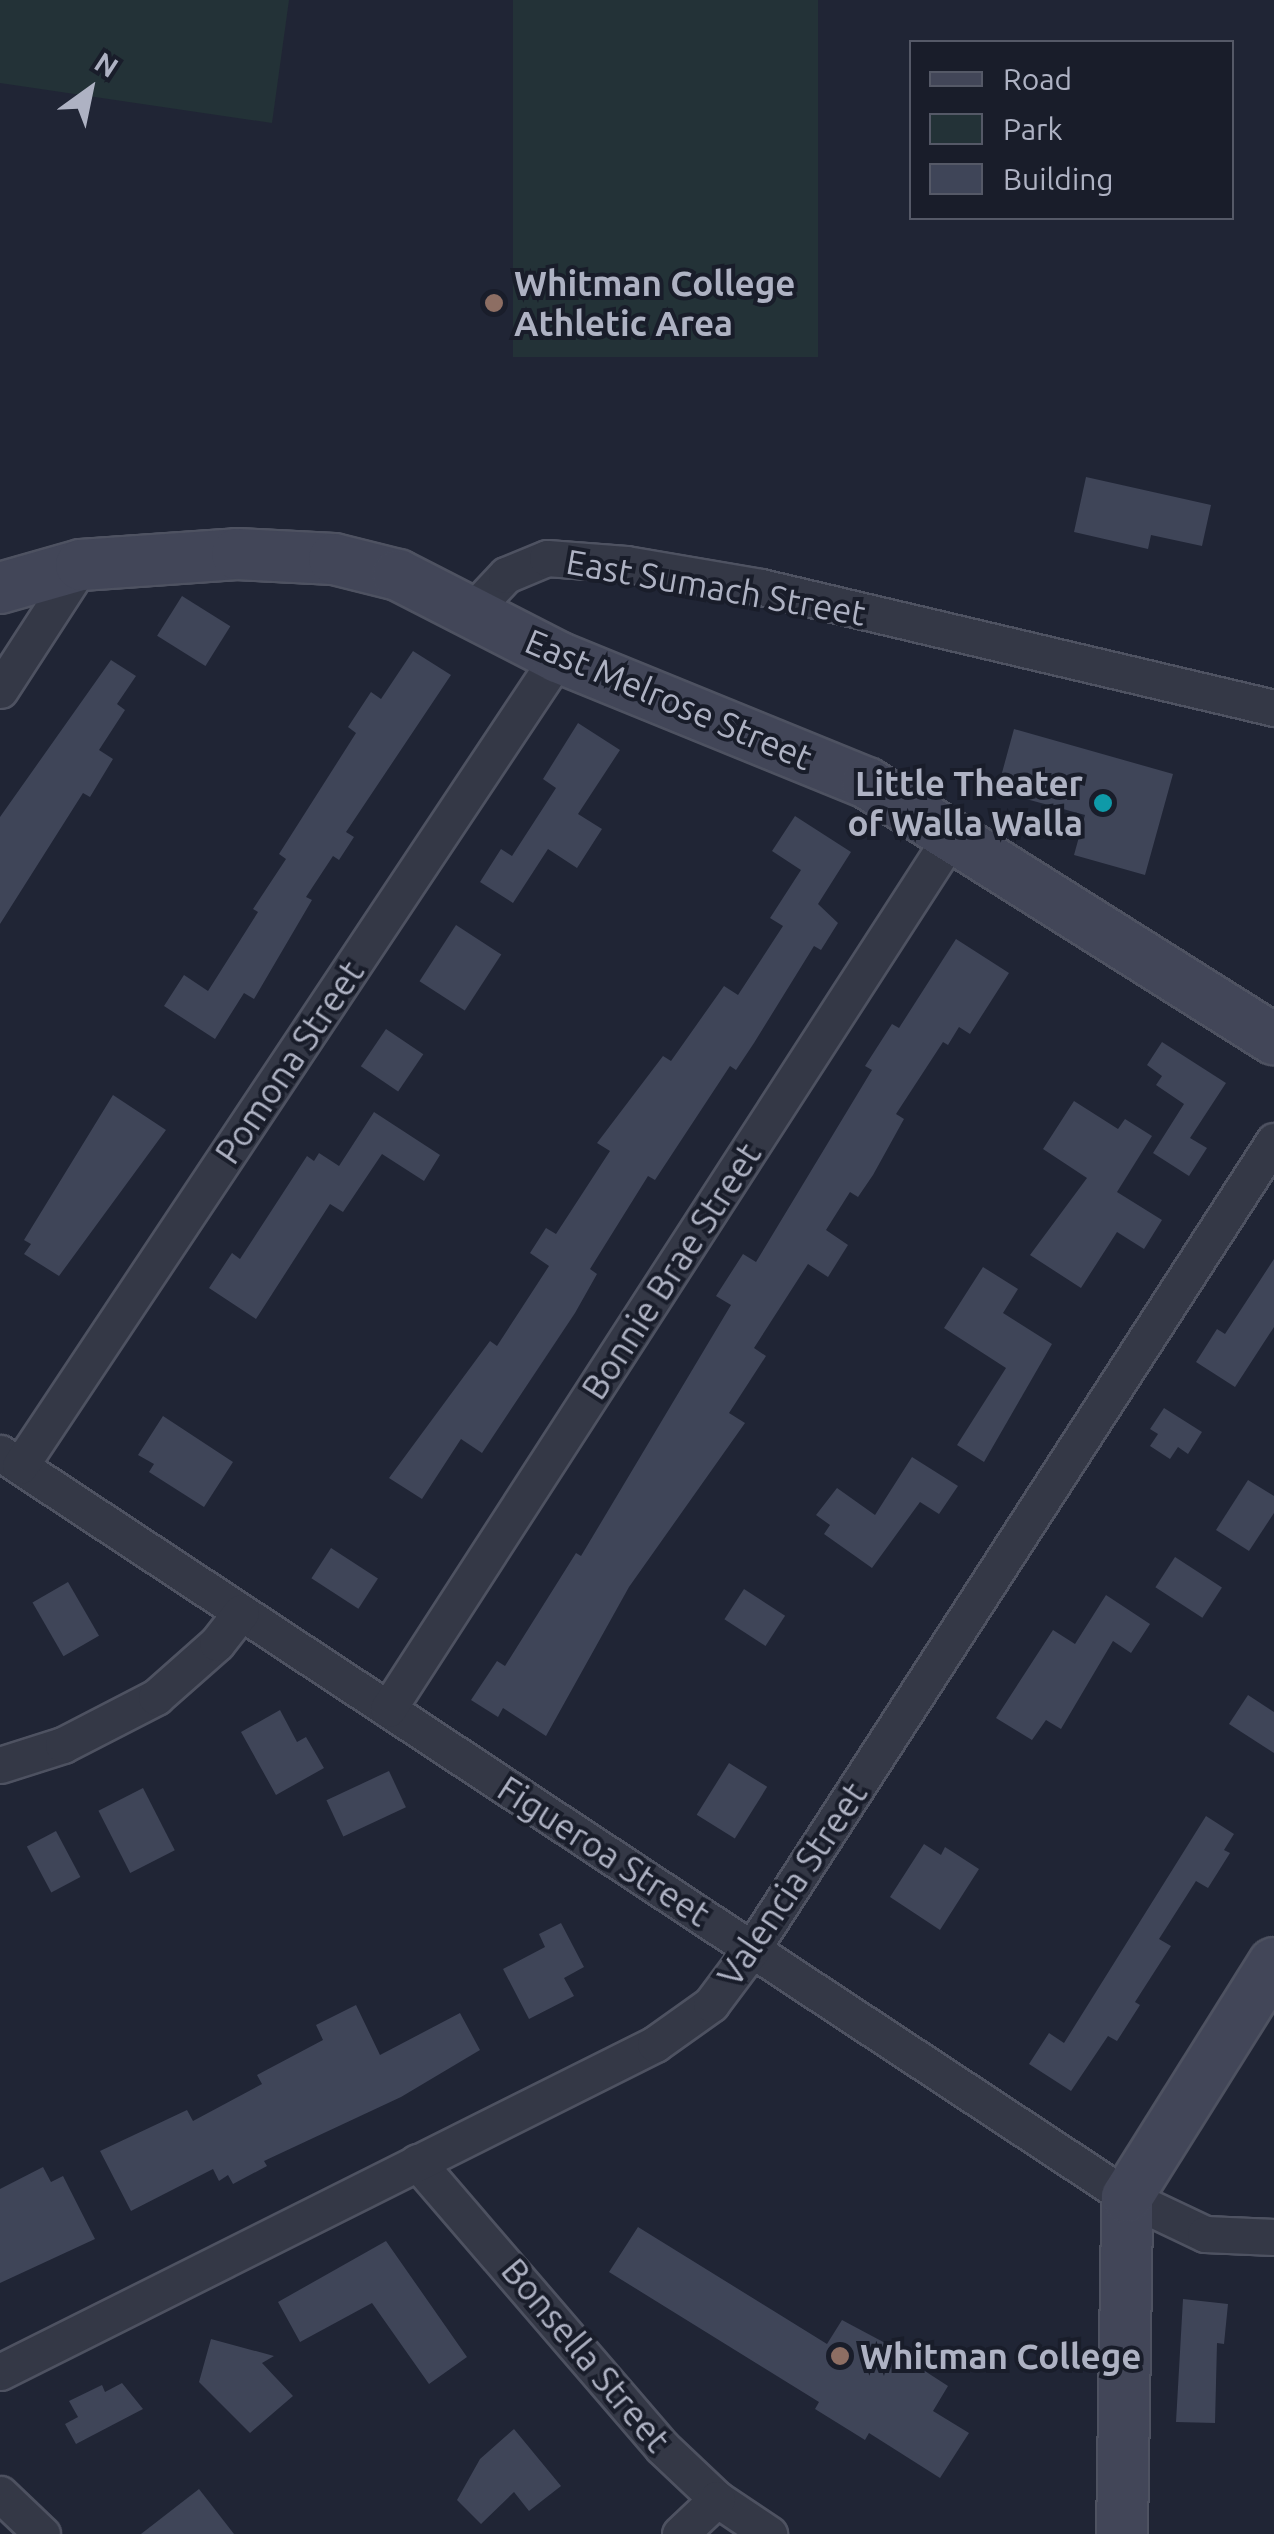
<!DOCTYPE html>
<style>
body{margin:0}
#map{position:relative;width:1274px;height:2534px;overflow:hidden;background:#202535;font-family:Ubuntu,sans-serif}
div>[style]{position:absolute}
.green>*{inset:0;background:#233237;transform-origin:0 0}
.building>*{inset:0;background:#3f4558;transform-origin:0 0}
.roads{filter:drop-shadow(2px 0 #4e5261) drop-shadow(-2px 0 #4e5261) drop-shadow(0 2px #4e5261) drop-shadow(0 -2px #4e5261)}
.street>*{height:35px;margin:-17.5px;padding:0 17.5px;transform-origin:17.5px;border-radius:17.5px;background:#343846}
.secondary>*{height:50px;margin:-25px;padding:0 25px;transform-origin:25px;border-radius:25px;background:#424658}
.dots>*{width:28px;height:28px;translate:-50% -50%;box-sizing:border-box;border:5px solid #191d2a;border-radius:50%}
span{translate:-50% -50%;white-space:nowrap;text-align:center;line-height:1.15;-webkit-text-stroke:8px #191d2a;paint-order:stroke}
.poi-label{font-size:35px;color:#aeb2c3;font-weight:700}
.left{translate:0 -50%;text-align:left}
.right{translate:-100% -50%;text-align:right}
.street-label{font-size:35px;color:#aeb2c3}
.legend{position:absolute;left:909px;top:40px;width:325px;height:180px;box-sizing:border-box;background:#191d2a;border:2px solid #555967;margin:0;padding:12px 18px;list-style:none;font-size:30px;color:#aeb2c3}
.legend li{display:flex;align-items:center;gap:20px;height:50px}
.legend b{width:50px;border:2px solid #555967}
.north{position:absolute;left:40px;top:40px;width:100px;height:100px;-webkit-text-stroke:8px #191d2a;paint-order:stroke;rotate:33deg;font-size:28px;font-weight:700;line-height:40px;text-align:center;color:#aeb2c3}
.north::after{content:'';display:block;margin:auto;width:35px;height:45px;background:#aeb2c3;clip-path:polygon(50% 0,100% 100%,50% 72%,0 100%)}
</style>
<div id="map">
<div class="green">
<div style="clip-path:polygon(0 0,289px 0,272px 123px,0 83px)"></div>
<div style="left:513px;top:0;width:305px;height:357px"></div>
</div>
<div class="building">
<div style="clip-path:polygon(1086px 477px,1211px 505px,1202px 546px,1151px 535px,1148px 549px,1074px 532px)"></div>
<div style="left:182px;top:596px;width:57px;height:47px;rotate:32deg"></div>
<div style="clip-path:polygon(413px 651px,451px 675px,346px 832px,354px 837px,339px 860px,333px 856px,306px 897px,312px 900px,254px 999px,244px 993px,215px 1039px,164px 1006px,184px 975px,208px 991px,258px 912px,253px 909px,286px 859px,279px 854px,356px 733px,348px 727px,371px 692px,381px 699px)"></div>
<div style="clip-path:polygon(111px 660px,136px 676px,117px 704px,125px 710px,99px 750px,113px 759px,90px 797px,83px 793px,0 924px,0 817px)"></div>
<div style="clip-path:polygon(578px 723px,620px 750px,578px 814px,602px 829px,577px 868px,548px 849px,513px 903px,480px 882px,501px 849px,512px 856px,556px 788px,543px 779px)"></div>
<div style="clip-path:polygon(1014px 729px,1173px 774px,1145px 875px,1074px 855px,1085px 815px,997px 791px)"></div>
<div style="clip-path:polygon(795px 816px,851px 852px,818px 904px,838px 923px,821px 950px,814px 946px,754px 1043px,736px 1070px,730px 1066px,655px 1180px,648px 1176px,590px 1269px,597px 1274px,575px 1313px,482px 1453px,461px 1439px,422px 1499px,389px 1478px,490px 1341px,497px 1346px,549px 1266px,530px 1253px,546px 1228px,556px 1234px,610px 1151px,597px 1143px,663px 1056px,671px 1061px,724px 986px,738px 995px,783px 926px,770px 918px,801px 870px,772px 851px)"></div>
<div style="left:456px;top:925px;width:54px;height:67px;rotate:33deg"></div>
<div style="clip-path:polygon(956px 939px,1009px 973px,970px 1034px,959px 1027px,948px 1045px,943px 1042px,896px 1114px,904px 1119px,873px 1175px,858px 1197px,850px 1192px,826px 1230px,848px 1245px,828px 1277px,808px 1264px,754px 1348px,766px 1356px,729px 1413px,745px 1423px,629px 1587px,546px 1736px,503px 1708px,498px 1717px,471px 1700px,497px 1661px,505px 1666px,576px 1553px,581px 1556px,731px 1305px,716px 1296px,743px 1254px,756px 1262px,872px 1070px,865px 1066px,892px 1024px,899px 1028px)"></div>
<div style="left:386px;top:1029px;width:45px;height:45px;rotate:34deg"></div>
<div style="clip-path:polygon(1162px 1042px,1226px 1083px,1190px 1138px,1207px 1148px,1189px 1176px,1153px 1153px,1184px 1104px,1156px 1085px,1162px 1076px,1147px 1065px)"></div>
<div style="clip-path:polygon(113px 1095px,166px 1130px,59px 1276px,24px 1254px,31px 1244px,24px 1240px)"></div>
<div style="clip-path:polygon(1074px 1101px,1118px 1129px,1125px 1119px,1152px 1136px,1117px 1192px,1162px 1220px,1144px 1249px,1117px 1232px,1081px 1288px,1030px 1255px,1087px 1178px,1043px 1149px)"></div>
<div style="clip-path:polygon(374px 1112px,440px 1155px,424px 1181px,382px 1154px,343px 1212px,330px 1204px,256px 1319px,209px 1288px,232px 1253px,240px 1259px,307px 1156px,314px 1161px,319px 1153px,339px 1166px)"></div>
<div style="clip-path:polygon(1274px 1259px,1274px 1327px,1235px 1387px,1196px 1362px,1217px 1329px,1225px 1334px)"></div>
<div style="clip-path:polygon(983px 1267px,1018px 1289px,1003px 1313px,1052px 1344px,984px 1462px,957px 1445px,1006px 1368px,944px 1328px)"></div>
<div style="clip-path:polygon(1164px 1408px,1202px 1432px,1188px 1454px,1178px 1447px,1170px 1459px,1150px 1446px,1158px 1434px,1150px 1429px)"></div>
<div style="clip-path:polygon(163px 1416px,233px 1462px,204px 1507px,149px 1472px,154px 1464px,138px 1455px)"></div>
<div style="clip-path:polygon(912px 1457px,958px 1486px,939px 1514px,920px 1502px,872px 1568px,824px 1534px,830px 1525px,816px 1515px,837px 1488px,875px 1515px)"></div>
<div style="clip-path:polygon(1248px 1480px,1274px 1496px,1274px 1513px,1249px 1551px,1216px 1530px)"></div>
<div style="left:331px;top:1548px;width:56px;height:36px;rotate:33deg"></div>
<div style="left:1175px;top:1557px;width:56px;height:36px;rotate:33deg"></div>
<div style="left:68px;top:1582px;width:62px;height:41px;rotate:60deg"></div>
<div style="left:744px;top:1589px;width:49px;height:36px;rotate:33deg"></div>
<div style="clip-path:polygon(1106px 1595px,1150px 1624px,1131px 1653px,1113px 1641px,1061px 1729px,1046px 1720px,1032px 1740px,996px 1718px,1053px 1630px,1075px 1644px)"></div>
<div style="clip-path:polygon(1248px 1695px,1274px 1712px,1274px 1753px,1229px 1724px)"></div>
<div style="clip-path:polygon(280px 1710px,297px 1742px,306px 1737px,324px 1768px,276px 1795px,241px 1732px)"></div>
<div style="left:729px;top:1763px;width:45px;height:61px;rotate:32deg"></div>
<div style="left:389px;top:1771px;width:40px;height:69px;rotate:65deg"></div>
<div style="left:143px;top:1788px;width:70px;height:50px;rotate:63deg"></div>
<div style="clip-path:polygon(1206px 1816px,1234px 1834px,1224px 1850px,1230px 1853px,1208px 1888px,1196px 1881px,1159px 1939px,1171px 1946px,1135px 2002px,1140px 2005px,1117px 2041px,1108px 2036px,1071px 2091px,1029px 2064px,1049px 2033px,1064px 2043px)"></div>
<div style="left:56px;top:1831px;width:52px;height:33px;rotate:62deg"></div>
<div style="clip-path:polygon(924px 1844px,941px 1855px,945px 1847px,979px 1869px,940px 1930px,890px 1897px)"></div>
<div style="clip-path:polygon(561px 1923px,584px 1967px,564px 1978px,574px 1996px,529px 2019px,503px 1969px,545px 1947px,539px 1934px)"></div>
<div style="clip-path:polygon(356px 2005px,380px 2055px,460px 2013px,480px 2050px,401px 2097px,264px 2161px,267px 2166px,233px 2184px,228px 2175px,219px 2181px,213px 2169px,131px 2211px,100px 2151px,187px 2110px,193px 2121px,262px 2084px,257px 2075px,323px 2040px,316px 2025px)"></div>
<div style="clip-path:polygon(43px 2167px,51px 2182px,63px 2176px,95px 2239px,0 2283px,0 2189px)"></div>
<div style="clip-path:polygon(638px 2227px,827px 2344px,842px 2320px,917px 2360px,914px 2364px,948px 2386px,933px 2411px,969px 2433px,940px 2478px,869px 2433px,865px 2440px,815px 2409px,819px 2402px,609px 2272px)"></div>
<div style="clip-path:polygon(386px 2241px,467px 2357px,429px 2384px,372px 2303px,300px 2342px,278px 2302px)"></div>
<div style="clip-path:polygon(1183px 2299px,1228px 2304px,1224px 2344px,1217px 2343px,1215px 2423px,1176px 2422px)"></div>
<div style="clip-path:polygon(211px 2339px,274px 2356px,262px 2363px,293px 2396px,250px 2433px,199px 2382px)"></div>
<div style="clip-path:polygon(122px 2383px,143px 2409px,76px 2444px,65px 2424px,78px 2417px,69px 2401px,102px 2385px,105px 2392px)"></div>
<div style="clip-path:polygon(514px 2429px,561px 2486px,529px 2511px,514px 2492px,481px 2524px,457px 2500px,480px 2459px)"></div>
<div style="clip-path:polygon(199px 2489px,234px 2534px,141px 2534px)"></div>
</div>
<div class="roads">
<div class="street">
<div style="left:473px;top:610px;width:48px;rotate:-46.7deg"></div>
<div style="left:506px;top:575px;width:44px;rotate:-22.5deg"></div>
<div style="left:547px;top:558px;width:79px;rotate:4.3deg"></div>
<div style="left:626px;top:564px;width:137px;rotate:9.7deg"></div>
<div style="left:761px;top:587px;width:527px;rotate:13.27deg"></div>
<div style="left:0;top:690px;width:149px;rotate:-57.1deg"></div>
<div style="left:0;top:1453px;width:1350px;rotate:33.43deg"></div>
<div style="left:1127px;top:2197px;width:86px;rotate:25.4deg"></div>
<div style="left:1205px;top:2234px;width:69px;rotate:2.5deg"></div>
<div style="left:20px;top:1466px;width:972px;rotate:-56.38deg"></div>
<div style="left:388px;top:1709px;width:1044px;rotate:-57.16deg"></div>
<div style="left:0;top:1765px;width:66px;rotate:-17.6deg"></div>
<div style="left:63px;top:1745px;width:105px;rotate:-27.3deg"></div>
<div style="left:156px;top:1697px;width:81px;rotate:-41.5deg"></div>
<div style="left:217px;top:1643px;width:39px;rotate:-52deg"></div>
<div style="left:417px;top:2162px;width:376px;rotate:49.3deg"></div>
<div style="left:662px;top:2447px;width:76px;rotate:43.4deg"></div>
<div style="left:717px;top:2499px;width:63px;rotate:33.9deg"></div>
<div style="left:0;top:2372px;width:733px;rotate:-26.6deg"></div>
<div style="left:655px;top:2044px;width:69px;rotate:-35.5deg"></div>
<div style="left:711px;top:2004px;width:69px;rotate:-53.3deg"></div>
<div style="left:752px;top:1949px;width:962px;rotate:-57.14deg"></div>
<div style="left:0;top:2494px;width:58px;rotate:43.6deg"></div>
<div style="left:680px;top:2534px;width:51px;rotate:-43.4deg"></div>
</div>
<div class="secondary">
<div style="left:0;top:588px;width:84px;rotate:-15.9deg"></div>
<div style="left:81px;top:565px;width:156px;rotate:-4deg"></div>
<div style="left:237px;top:554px;width:97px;rotate:3deg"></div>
<div style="left:334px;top:559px;width:66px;rotate:14deg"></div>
<div style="left:398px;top:575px;width:180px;rotate:27.1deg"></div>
<div style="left:558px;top:657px;width:334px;rotate:22.2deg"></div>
<div style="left:867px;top:783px;width:481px;rotate:32.2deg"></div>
<div style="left:1122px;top:2534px;width:337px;rotate:-89.1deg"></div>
<div style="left:1127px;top:2197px;width:276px;rotate:-57.9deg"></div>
</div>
</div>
<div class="dots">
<div style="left:494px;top:303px;background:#8d6e63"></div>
<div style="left:1103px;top:803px;background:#0f9aa8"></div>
<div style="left:840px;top:2356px;background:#8d6e63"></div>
</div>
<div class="poi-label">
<span class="left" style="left:514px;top:303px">Whitman College<br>Athletic Area</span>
<span class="right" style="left:1083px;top:803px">Little Theater<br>of Walla Walla</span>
<span class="left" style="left:860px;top:2356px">Whitman College</span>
</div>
<div class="street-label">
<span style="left:716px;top:587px;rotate:10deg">East Sumach Street</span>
<span style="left:669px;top:699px;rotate:23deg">East Melrose Street</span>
<span style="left:289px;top:1062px;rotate:-56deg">Pomona Street</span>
<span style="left:671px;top:1271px;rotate:-57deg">Bonnie Brae Street</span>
<span style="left:604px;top:1851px;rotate:33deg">Figueroa Street</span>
<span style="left:792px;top:1884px;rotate:-56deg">Valencia Street</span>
<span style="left:586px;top:2355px;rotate:50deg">Bonsella Street</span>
</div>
<ul class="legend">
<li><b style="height:12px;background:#424658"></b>Road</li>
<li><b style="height:28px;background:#233237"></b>Park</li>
<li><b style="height:28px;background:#3f4558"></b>Building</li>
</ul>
<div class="north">N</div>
</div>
